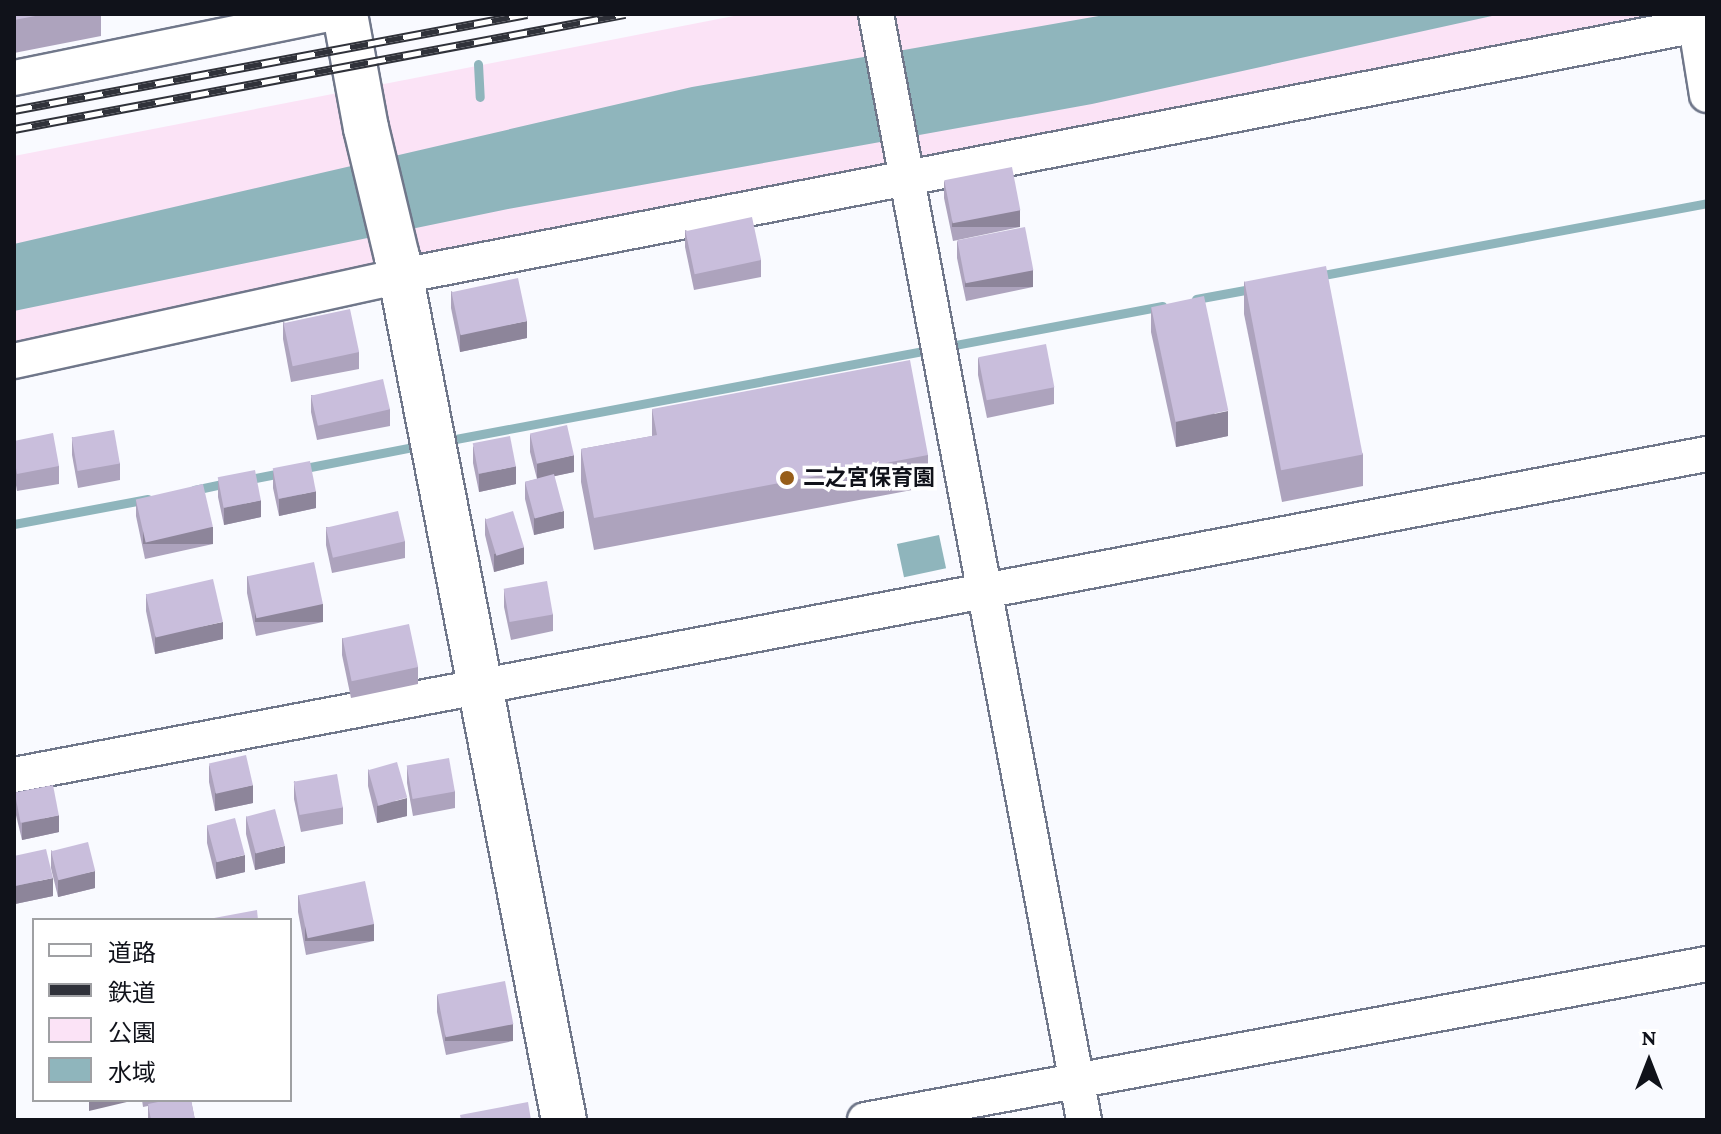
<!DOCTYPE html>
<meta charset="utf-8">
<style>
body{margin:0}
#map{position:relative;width:1721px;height:1134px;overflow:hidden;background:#f9faff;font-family:"Crimson Pro","Noto Sans JP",serif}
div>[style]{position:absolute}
.green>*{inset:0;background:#fbe3f6}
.water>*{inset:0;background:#8fb5bc;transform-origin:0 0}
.stream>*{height:9px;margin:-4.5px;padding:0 4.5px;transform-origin:4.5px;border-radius:4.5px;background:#8fb5bc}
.roads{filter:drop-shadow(2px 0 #70778a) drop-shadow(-2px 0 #70778a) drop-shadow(0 2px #70778a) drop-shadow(0 -2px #70778a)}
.street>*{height:34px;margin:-17px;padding:0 17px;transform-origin:17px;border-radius:17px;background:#fff}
.secondary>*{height:44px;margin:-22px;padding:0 22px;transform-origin:22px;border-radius:22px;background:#fff}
.rail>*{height:9px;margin-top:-4.5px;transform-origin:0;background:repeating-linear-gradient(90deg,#fff 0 18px,#30323a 0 36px);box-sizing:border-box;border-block:2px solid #30323a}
.wall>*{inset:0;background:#ada3bd}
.shaded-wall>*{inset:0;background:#8d859a;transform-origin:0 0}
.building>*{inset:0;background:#c9bedc;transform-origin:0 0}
.dots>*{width:22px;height:22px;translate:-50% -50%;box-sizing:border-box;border:4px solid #fff;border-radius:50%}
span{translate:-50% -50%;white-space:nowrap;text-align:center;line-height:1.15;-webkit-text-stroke:7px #fff;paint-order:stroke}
.poi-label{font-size:22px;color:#10121a;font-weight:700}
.left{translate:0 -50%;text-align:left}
.frame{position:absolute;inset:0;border:16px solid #10121a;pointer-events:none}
.legend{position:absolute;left:32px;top:918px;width:260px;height:184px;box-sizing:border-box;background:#fff;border:2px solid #9fa0a3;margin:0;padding:10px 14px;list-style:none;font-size:24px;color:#10121a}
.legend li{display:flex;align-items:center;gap:16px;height:40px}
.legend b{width:40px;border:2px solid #9fa0a3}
.north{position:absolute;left:1609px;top:1022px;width:80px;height:80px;-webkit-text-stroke:6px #fff;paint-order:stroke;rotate:0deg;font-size:22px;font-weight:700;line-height:32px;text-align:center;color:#10121a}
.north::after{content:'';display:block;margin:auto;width:28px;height:36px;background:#10121a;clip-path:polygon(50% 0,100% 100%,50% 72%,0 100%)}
</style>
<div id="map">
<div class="green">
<div style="clip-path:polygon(744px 14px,1707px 14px,14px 361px,14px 156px)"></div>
</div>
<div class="water">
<div style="clip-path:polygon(1110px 14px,1501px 14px,1092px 104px,508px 209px,14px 311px,14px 244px,692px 87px)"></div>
<div style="left:939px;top:535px;width:34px;height:43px;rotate:78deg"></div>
</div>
<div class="stream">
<div style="left:478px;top:64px;width:33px;rotate:87deg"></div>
<div style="left:1318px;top:276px;width:396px;rotate:-10.6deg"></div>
<div style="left:1196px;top:299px;width:61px;rotate:-10.4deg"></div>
<div style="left:445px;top:441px;width:730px;rotate:-10.66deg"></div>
<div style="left:300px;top:469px;width:125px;rotate:-11deg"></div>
<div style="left:245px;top:480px;width:38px;rotate:-11deg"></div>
<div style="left:194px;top:490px;width:34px;rotate:-12deg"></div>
<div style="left:14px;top:524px;width:136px;rotate:-10.6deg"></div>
</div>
<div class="roads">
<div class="street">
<div style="left:876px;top:14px;width:1125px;rotate:79.35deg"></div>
<div style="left:1694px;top:14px;width:82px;rotate:80.9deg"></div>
<div style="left:14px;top:78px;width:321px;rotate:-11.5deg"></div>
<div style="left:14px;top:361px;width:396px;rotate:-12.4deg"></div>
<div style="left:401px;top:276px;width:1330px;rotate:-10.96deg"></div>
<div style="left:14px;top:775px;width:1723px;rotate:-10.74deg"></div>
<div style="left:865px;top:1120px;width:856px;rotate:-10.5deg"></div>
</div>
<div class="secondary">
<div style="left:345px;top:14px;width:116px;rotate:79.6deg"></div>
<div style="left:366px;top:128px;width:133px;rotate:76.5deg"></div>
<div style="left:397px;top:257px;width:879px;rotate:79.05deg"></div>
</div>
</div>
<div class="rail">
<div style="left:14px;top:110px;width:522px;rotate:-10.6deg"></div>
<div style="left:14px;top:129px;width:622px;rotate:-10.66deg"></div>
</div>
<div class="wall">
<div style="clip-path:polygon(14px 14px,107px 14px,101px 15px,101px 36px,14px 53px)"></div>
<div style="clip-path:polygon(944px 181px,1020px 227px,953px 241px,944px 198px)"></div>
<div style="clip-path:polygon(685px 230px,761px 260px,761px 277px,694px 290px,685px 247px)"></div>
<div style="clip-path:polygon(957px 241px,1033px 287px,966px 301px,957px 258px)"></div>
<div style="clip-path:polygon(1244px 281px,1363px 454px,1363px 486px,1282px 502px,1244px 314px)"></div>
<div style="clip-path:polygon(451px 291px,527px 338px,460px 352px,451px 308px)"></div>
<div style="clip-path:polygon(1151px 307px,1228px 436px,1176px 447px,1151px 332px)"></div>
<div style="clip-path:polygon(283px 322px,359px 352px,359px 369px,291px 382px,283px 339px)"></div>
<div style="clip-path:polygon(978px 358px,1054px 387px,1054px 404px,987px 418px,978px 375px)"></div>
<div style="clip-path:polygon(311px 395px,390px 409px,390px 426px,317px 440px,311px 412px)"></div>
<div style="clip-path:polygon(652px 409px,928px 455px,928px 487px,594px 550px,581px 482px,581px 449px,652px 436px)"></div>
<div style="clip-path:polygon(530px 434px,574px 472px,554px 476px,564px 528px,534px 535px,525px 499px,525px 482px,537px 479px,530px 452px)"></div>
<div style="clip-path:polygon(72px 437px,120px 463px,120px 480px,78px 488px,72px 455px)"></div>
<div style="clip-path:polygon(14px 441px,59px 466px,59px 484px,17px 491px,14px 474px)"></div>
<div style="clip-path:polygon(473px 446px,516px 484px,479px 492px,473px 463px)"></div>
<div style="clip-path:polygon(273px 470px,316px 508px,279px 516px,273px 488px)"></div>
<div style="clip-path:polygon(218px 480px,261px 517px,224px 525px,218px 497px)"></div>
<div style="clip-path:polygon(136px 499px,213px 544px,145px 559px,136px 516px)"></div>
<div style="clip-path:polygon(485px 518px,524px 564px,494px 572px,485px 535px)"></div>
<div style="clip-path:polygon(326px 527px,405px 541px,405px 558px,332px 573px,326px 545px)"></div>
<div style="clip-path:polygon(247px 576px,323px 622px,256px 636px,247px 593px)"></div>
<div style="clip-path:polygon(504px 589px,553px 614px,553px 631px,511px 640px,504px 607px)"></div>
<div style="clip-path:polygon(146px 594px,223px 639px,155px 654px,146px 611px)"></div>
<div style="clip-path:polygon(342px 638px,418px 667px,418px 684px,351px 698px,342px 655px)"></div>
<div style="clip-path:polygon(209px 765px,253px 803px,215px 811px,209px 782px)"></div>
<div style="clip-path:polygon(407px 766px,455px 791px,455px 808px,413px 816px,407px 783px)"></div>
<div style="clip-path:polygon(368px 769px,407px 816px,377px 823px,368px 786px)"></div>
<div style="clip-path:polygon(294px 781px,343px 807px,343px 824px,301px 832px,294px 799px)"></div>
<div style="clip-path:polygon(15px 793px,59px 832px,22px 840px,15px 811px)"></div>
<div style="clip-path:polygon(246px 816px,285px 863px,255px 870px,246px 834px)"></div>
<div style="clip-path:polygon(207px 825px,245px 872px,216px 879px,207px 843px)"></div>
<div style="clip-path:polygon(51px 850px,95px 888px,58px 897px,51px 868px)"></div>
<div style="clip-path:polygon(14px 856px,53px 896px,15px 904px,14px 897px)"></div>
<div style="clip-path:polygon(298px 895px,374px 941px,306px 955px,298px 912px)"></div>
<div style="clip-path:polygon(437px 995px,513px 1041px,446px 1055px,437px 1012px)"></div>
<div style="clip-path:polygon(142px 1100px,191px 1100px,195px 1120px,148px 1120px,148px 1106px,143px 1107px)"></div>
</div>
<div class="shaded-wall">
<div style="left:1020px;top:210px;width:17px;height:68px;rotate:90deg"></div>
<div style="left:1033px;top:270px;width:17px;height:68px;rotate:90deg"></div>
<div style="clip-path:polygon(527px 321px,527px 338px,460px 352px,460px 334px)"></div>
<div style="clip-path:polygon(1228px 411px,1228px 436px,1176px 447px,1176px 422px)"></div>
<div style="clip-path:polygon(574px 455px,574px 472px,537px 480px,537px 463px)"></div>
<div style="clip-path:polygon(516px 466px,516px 484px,479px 492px,479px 474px)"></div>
<div style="clip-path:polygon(316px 491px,316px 508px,279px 516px,279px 499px)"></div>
<div style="clip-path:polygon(261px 500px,261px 517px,224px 525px,224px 508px)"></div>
<div style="clip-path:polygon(564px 511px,564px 528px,534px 535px,534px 518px)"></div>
<div style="left:213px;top:527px;width:17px;height:70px;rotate:90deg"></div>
<div style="clip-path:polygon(524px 547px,524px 564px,494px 572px,494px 554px)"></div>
<div style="left:323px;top:604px;width:18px;height:68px;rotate:90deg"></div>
<div style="clip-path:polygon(223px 622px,223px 639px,155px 654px,155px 636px)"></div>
<div style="clip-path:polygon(253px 785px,253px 803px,215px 811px,215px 793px)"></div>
<div style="clip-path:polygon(407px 798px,407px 816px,377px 823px,377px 806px)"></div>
<div style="clip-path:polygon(59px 815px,59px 832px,22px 840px,22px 823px)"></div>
<div style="clip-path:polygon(285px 846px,285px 863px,255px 870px,255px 853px)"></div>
<div style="clip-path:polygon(245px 855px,245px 872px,216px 879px,216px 862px)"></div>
<div style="clip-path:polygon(95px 871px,95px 888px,58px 897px,58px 879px)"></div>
<div style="clip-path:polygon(53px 878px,53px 896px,15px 904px,15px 886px)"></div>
<div style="left:374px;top:924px;width:17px;height:69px;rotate:90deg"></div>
<div style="left:513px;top:1024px;width:17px;height:68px;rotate:90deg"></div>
<div style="clip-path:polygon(89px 1100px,131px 1100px,131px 1101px,89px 1111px)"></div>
</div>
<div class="building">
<div style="clip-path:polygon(14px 14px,46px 14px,14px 20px)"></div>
<div style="left:1012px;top:167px;width:44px;height:69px;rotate:79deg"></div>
<div style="left:752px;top:217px;width:44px;height:68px;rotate:78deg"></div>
<div style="left:1025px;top:227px;width:44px;height:69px;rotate:79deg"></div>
<div style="left:1326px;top:266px;width:192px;height:83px;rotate:79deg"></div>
<div style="left:518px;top:278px;width:44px;height:68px;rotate:78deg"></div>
<div style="left:1204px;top:296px;width:117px;height:54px;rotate:78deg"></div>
<div style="left:350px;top:309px;width:44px;height:68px;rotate:78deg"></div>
<div style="left:1046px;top:344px;width:44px;height:69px;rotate:79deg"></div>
<div style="clip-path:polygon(910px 360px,928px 455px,594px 518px,581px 449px,657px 435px,652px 409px)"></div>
<div style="left:383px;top:379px;width:31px;height:74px;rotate:77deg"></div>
<div style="left:567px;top:425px;width:31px;height:38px;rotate:77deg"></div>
<div style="left:114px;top:430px;width:34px;height:43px;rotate:80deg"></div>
<div style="clip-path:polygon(53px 433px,59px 466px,17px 474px,14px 457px,14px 441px)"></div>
<div style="left:510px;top:436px;width:31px;height:38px;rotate:79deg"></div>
<div style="left:310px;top:461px;width:31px;height:38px;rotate:79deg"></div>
<div style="left:255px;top:470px;width:31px;height:38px;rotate:79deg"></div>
<div style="left:554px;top:474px;width:38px;height:30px;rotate:75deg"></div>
<div style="left:203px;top:484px;width:44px;height:69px;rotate:77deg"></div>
<div style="left:398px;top:511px;width:31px;height:74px;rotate:77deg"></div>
<div style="left:513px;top:511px;width:38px;height:29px;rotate:73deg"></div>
<div style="left:314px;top:562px;width:43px;height:68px;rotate:78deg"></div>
<div style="left:213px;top:579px;width:44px;height:69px;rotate:77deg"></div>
<div style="left:547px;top:581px;width:34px;height:44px;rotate:80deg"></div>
<div style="left:409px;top:624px;width:44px;height:68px;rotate:78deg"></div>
<div style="left:246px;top:755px;width:31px;height:38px;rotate:77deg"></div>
<div style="left:449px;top:758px;width:34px;height:43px;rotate:80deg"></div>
<div style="left:397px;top:762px;width:37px;height:30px;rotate:74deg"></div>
<div style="left:337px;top:774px;width:34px;height:44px;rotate:80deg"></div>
<div style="left:53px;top:785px;width:31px;height:39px;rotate:79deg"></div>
<div style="left:275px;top:809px;width:38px;height:30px;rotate:75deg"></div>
<div style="left:235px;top:818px;width:38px;height:29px;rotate:75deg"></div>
<div style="left:88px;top:842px;width:30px;height:38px;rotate:76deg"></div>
<div style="clip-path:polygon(46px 849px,53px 878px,15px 886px,14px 880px,14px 856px)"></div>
<div style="left:365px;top:881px;width:44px;height:68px;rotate:78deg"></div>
<div style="clip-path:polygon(257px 910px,258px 920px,215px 920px,214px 918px)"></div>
<div style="left:505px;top:981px;width:44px;height:69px;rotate:79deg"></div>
<div style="clip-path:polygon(168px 1100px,191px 1100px,195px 1120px,151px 1120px,148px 1104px)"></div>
<div style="clip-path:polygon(528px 1102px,531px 1120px,461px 1120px,460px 1115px)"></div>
</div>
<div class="dots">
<div style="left:787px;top:478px;background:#975e19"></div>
</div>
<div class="poi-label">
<span class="left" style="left:803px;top:478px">二之宮保育園</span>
</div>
<div class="frame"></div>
<ul class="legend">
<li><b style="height:10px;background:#fff"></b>道路</li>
<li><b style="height:10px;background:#30323a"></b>鉄道</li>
<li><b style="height:22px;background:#fbe3f6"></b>公園</li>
<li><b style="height:22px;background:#8fb5bc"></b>水域</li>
</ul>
<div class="north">N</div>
</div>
